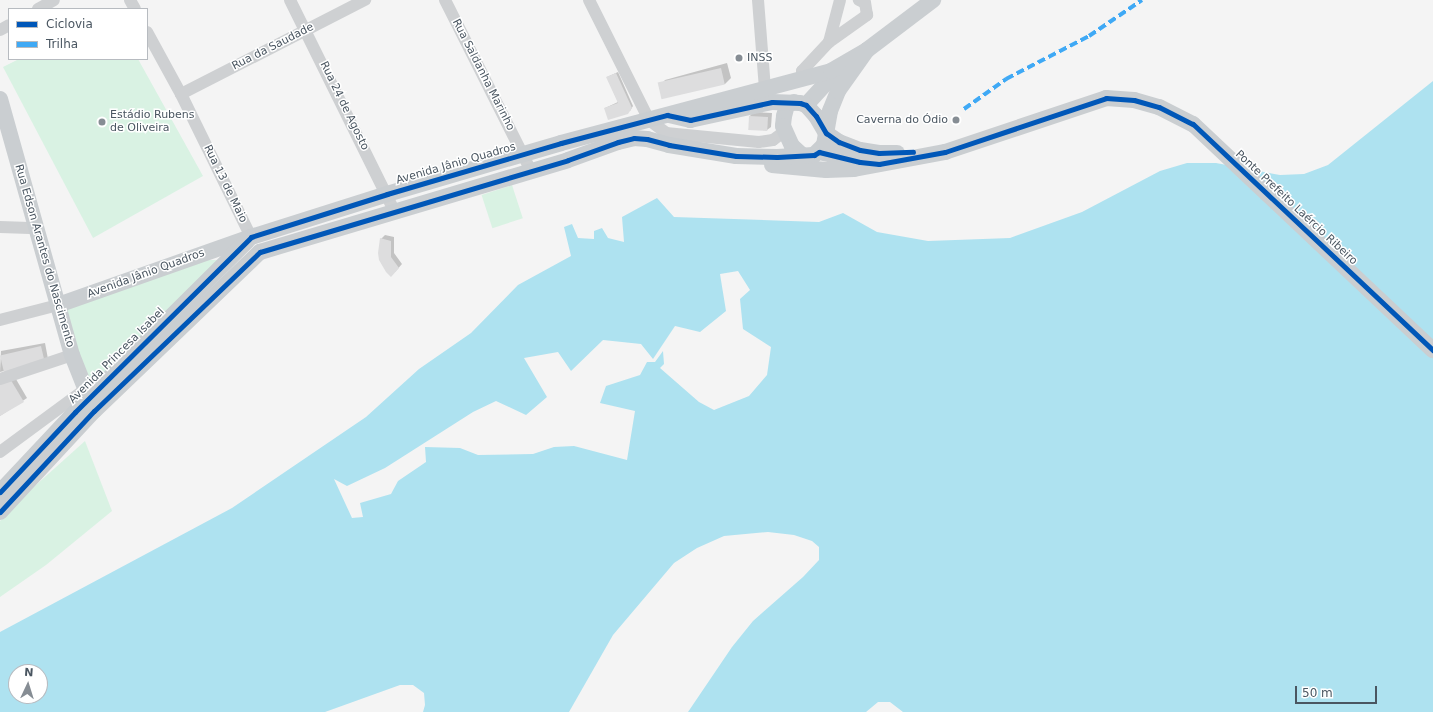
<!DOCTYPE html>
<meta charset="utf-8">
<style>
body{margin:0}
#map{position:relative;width:1433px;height:712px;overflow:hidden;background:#f4f4f4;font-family:"DejaVu Sans",sans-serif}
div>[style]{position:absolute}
.green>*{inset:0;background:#d9f2e3;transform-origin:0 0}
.water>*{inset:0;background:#aee2f0}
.shadow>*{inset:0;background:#0003}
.building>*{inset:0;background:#ddddde;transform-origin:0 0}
.minor>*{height:12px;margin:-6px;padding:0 6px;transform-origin:6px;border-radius:6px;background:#ced0d2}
.major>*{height:16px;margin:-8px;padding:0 8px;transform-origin:8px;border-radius:8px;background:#caced1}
.quiet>*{height:4px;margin-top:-2px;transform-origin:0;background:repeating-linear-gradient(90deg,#3fa9f5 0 8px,transparent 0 12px)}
.cycleway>*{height:5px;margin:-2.5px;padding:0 2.5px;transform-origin:2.5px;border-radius:2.5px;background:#0057b8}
.dots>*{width:11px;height:11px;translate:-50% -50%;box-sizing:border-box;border:2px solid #fff;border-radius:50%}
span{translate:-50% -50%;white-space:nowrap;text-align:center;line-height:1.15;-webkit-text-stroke:3px #fff;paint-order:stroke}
.street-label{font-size:11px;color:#4a5661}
.poi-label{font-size:11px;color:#4a5661}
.left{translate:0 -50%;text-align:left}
.right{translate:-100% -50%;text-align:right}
.legend{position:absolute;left:8px;top:8px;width:140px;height:52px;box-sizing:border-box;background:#fff;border:1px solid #b7bbc0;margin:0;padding:5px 7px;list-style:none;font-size:12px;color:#4a5661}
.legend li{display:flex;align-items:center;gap:8px;height:20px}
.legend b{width:20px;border:1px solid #b7bbc0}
.north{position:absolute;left:8px;top:664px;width:40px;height:40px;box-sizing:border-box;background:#fff;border:1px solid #b7bbc0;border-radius:50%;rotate:4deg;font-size:11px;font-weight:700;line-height:16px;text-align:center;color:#4a5661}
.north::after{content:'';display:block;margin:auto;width:14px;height:18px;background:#868d94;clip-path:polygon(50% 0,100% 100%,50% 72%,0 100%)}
.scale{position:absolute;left:1295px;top:686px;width:82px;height:18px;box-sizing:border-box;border:2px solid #4a5661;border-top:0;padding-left:5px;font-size:12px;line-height:14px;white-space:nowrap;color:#4a5661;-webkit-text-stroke:3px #fff;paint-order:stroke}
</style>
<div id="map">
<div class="green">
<div style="clip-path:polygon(19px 59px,138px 59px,203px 176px,93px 238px,3px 67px)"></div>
<div style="left:512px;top:185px;width:35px;height:32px;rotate:72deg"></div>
<div style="clip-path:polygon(199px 260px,220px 260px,87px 392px,58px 306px)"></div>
<div style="clip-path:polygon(85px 441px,112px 511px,46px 565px,0 597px,0 521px,36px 485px)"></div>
</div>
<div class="water">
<div style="clip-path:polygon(evenodd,1433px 81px,1433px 712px,903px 712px,890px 702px,878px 702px,866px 712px,688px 712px,732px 647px,753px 621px,803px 577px,819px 560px,819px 547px,812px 541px,794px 535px,768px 532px,724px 536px,697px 548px,674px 563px,613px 635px,569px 712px,423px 712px,425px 705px,424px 693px,413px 685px,400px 685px,325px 712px,0 712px,0 632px,232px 508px,366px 417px,419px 369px,471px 333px,518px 285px,571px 256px,564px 227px,572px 224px,578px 238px,594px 239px,594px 231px,602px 228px,608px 238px,624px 242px,622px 217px,657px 198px,674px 217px,819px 222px,843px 213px,877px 232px,928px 241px,1010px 238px,1082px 212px,1160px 171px,1187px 163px,1216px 163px,1280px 175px,1304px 174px,1328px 165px,1433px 81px,738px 271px,750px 290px,740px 299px,743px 329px,771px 347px,767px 375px,749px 396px,714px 410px,699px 402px,660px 368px,664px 364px,663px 351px,655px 362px,647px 362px,640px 375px,606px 386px,600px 403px,635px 411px,627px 460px,574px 446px,554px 447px,533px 454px,478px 455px,460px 448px,425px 447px,426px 462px,398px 481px,391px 494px,360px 503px,363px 517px,352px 518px,334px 479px,347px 486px,385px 468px,473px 412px,496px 401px,526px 415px,547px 397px,524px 358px,558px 352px,571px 371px,603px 340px,641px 344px,653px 359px,675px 326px,700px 332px,726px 311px,720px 274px,738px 271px,1433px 81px,16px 672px,40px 672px,40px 696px,16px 696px,16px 672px)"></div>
</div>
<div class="shadow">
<div style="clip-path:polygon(727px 63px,731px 78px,725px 84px,660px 86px,665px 80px)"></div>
<div style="clip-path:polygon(618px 72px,633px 106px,630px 111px,605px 108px,618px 102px,607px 77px)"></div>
<div style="clip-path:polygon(753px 112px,772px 113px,771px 127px,767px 130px,749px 130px,750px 116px)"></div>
<div style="clip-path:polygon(385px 235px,394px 237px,394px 253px,402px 264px,395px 272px,381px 239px)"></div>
<div style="clip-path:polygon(45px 343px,48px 359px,0 372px,1px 351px)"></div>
<div style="clip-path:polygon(13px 374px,27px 398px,0 416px)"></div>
</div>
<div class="building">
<div style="left:721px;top:68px;width:17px;height:65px;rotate:77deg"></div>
<div style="clip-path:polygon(616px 73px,632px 108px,628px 114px,608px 120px,604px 108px,618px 103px,606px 77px)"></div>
<div style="left:749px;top:116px;width:19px;height:14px;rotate:3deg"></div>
<div style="clip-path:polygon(380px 238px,391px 241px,391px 257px,399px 268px,391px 277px,386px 272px,379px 260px,378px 253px)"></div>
<div style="left:41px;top:346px;width:18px;height:42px;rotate:77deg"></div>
<div style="clip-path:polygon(9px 377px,24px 402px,0 416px,0 382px)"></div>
</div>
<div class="minor">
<div style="left:130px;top:0;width:10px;rotate:61deg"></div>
<div style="left:290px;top:0;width:237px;rotate:63.7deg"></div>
<div style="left:445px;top:0;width:191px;rotate:63.3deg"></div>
<div style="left:589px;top:0;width:134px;rotate:63.4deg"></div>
<div style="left:649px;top:120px;width:21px;rotate:37deg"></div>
<div style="left:666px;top:133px;width:93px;rotate:5.5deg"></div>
<div style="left:759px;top:142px;width:14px;rotate:-8deg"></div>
<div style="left:773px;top:140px;width:15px;rotate:-37deg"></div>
<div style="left:758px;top:0;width:89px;rotate:85.5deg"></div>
<div style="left:38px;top:9px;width:18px;rotate:-29deg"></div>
<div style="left:0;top:30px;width:10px;rotate:-29deg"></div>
<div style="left:147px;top:32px;width:71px;rotate:61.3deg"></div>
<div style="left:181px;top:94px;width:159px;rotate:63.9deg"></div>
<div style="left:829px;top:42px;width:43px;rotate:-75.3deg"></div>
<div style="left:802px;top:79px;width:8px;rotate:-90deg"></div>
<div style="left:802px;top:71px;width:40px;rotate:-47deg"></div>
<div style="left:829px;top:42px;width:47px;rotate:-35.4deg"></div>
<div style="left:867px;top:15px;width:12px;rotate:-99deg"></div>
<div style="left:865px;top:3px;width:7px;rotate:-153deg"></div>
<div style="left:181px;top:94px;width:207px;rotate:-27.1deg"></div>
<div style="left:0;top:227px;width:37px;rotate:2deg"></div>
<div style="left:0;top:320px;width:60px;rotate:-14.5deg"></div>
<div style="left:0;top:379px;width:76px;rotate:-18.4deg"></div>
<div style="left:0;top:452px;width:104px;rotate:-36.4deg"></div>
</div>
<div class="major">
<div style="left:0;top:99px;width:266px;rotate:74.3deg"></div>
<div style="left:72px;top:355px;width:57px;rotate:68.4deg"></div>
<div style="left:794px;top:102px;width:8px;rotate:157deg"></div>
<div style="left:787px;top:105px;width:11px;rotate:105deg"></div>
<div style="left:784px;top:116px;width:10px;rotate:96deg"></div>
<div style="left:783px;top:126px;width:22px;rotate:66deg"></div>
<div style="left:792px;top:146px;width:13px;rotate:42deg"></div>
<div style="left:806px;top:105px;width:49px;rotate:-47.5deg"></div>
<div style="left:669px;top:115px;width:22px;rotate:13deg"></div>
<div style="left:690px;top:120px;width:84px;rotate:-12.4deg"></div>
<div style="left:772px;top:102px;width:28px;rotate:2deg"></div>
<div style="left:800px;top:103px;width:6px;rotate:18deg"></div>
<div style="left:806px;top:105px;width:15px;rotate:48deg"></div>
<div style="left:816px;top:116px;width:20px;rotate:60deg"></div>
<div style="left:826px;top:133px;width:16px;rotate:35deg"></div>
<div style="left:839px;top:142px;width:22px;rotate:21deg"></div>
<div style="left:860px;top:150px;width:19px;rotate:9deg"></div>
<div style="left:879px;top:153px;width:18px"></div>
<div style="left:819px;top:152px;width:46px;rotate:12.5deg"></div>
<div style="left:772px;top:165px;width:54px;rotate:5.3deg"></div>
<div style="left:826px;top:170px;width:28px;rotate:-2deg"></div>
<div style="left:854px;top:169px;width:93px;rotate:-10.6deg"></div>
<div style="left:945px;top:152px;width:170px;rotate:-18.5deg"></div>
<div style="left:1106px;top:98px;width:28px;rotate:4deg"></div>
<div style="left:1134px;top:100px;width:26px;rotate:16deg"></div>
<div style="left:1159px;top:107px;width:38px;rotate:27deg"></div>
<div style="left:1193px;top:124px;width:330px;rotate:43.3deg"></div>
<div style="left:58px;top:305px;width:205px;rotate:-19.4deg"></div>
<div style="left:251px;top:237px;width:143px;rotate:-17.5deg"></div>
<div style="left:387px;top:194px;width:181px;rotate:-16.3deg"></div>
<div style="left:561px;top:143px;width:279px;rotate:-14.9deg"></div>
<div style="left:831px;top:71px;width:42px;rotate:-30.3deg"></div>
<div style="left:867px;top:50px;width:83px;rotate:-37.1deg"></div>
<div style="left:0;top:492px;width:110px;rotate:-46.8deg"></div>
<div style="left:75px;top:412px;width:243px;rotate:-44.8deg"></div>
<div style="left:0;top:512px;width:138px;rotate:-47.1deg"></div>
<div style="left:94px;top:411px;width:230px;rotate:-43.8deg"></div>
<div style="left:260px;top:252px;width:321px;rotate:-16.6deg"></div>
<div style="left:568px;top:160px;width:53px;rotate:-19.8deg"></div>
<div style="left:618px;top:142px;width:16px;rotate:-14deg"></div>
<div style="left:634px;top:138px;width:13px;rotate:4deg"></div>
<div style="left:647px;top:139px;width:23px;rotate:15deg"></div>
<div style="left:669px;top:145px;width:68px;rotate:9.3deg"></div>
<div style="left:736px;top:156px;width:41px;rotate:1.4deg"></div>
<div style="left:777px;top:157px;width:37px;rotate:-3deg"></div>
<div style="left:814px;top:155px;width:14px;rotate:-45deg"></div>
<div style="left:824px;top:145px;width:35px;rotate:-80deg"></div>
<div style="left:830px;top:111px;width:22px;rotate:-68deg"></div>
<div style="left:838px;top:91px;width:50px;rotate:-54.7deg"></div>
</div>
<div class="quiet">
<div style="left:964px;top:109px;width:52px;rotate:-35.5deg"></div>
<div style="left:1006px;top:79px;width:93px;rotate:-27.4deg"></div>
<div style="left:1089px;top:36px;width:64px;rotate:-34.2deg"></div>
</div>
<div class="cycleway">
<div style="left:0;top:492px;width:110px;rotate:-46.8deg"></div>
<div style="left:75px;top:412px;width:248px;rotate:-44.8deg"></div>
<div style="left:251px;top:237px;width:143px;rotate:-17.5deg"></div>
<div style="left:387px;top:194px;width:181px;rotate:-16.3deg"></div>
<div style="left:561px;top:143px;width:110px;rotate:-14.8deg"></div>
<div style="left:667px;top:115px;width:24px;rotate:12deg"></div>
<div style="left:690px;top:120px;width:84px;rotate:-12.4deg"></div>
<div style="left:772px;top:102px;width:28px;rotate:2deg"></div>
<div style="left:800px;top:103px;width:6px;rotate:18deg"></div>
<div style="left:806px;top:105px;width:15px;rotate:48deg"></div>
<div style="left:816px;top:116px;width:20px;rotate:60deg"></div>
<div style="left:826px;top:133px;width:16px;rotate:35deg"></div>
<div style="left:839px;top:142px;width:22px;rotate:21deg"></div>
<div style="left:860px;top:150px;width:19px;rotate:9deg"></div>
<div style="left:879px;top:153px;width:34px;rotate:-2deg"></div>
<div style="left:0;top:512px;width:138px;rotate:-47.1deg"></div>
<div style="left:94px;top:411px;width:230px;rotate:-43.8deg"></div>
<div style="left:260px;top:252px;width:321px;rotate:-16.6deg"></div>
<div style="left:568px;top:160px;width:53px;rotate:-19.8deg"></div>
<div style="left:618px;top:142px;width:16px;rotate:-14deg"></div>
<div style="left:634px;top:138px;width:13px;rotate:4deg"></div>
<div style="left:647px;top:139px;width:23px;rotate:15deg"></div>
<div style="left:669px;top:145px;width:68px;rotate:9.3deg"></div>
<div style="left:736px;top:156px;width:41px;rotate:1.4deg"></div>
<div style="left:777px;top:157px;width:37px;rotate:-3deg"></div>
<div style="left:814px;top:155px;width:6px;rotate:-31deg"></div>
<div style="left:819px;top:152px;width:42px;rotate:13.7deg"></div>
<div style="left:860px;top:162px;width:19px;rotate:6deg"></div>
<div style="left:879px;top:164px;width:67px;rotate:-10.3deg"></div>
<div style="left:945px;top:152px;width:170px;rotate:-18.5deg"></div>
<div style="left:1106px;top:98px;width:28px;rotate:4deg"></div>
<div style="left:1134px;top:100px;width:26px;rotate:16deg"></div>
<div style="left:1159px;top:107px;width:38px;rotate:27deg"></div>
<div style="left:1193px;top:124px;width:330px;rotate:43.3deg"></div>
</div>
<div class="dots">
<div style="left:739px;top:58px;background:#868d94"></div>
<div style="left:956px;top:120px;background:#868d94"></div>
<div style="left:102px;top:122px;background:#868d94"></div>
</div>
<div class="street-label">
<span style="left:273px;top:47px;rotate:-27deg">Rua da Saudade</span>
<span style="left:483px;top:75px;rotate:63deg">Rua Saldanha Marinho</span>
<span style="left:344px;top:106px;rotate:64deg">Rua 24 de Agosto</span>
<span style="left:456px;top:164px;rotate:-16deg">Avenida Jânio Quadros</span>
<span style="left:225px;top:184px;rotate:64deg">Rua 13 de Maio</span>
<span style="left:1296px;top:208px;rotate:43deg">Ponte Prefeito Laércio Ribeiro</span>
<span style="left:44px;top:256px;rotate:74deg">Rua Edson Arantes do Nascimento</span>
<span style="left:146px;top:274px;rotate:-20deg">Avenida Jânio Quadros</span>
<span style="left:117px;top:356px;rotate:-45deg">Avenida Princesa Isabel</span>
</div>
<div class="poi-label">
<span class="left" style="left:747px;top:58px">INSS</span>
<span class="left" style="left:110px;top:122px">Estádio Rubens<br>de Oliveira</span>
<span class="right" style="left:948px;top:120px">Caverna do Ódio</span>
</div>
<ul class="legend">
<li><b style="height:5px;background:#0057b8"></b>Ciclovia</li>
<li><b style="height:5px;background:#3fa9f5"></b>Trilha</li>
</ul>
<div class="north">N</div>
<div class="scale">50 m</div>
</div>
